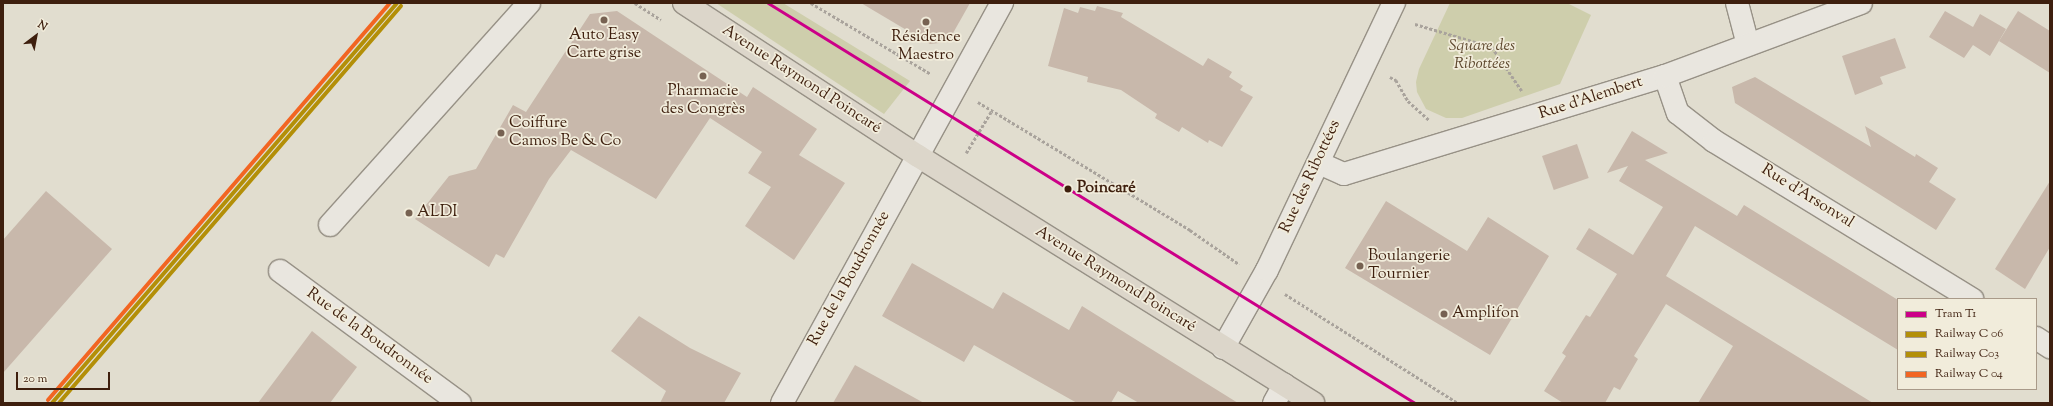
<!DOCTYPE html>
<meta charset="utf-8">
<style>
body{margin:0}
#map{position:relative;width:2053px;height:406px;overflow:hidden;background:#e1ddcf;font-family:"Sorts Mill Goudy",serif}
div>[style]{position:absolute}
.green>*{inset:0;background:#ceceac}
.building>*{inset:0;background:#c8b8ab;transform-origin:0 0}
.path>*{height:2.5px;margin-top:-1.25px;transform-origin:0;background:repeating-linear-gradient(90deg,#a9a39c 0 3px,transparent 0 5px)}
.roads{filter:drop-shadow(1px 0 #979186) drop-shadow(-1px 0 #979186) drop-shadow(0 1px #979186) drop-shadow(0 -1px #979186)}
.minor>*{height:22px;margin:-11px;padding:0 11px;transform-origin:11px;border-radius:11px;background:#e9e6df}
.major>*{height:22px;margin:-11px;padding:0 11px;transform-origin:11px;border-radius:11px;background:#dcd6ca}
.rail-1>*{height:4px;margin:-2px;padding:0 2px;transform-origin:2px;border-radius:2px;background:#b38f08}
.rail-2>*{height:4px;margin:-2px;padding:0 2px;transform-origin:2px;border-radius:2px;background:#b38f08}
.rail-3>*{height:4px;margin:-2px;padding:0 2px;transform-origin:2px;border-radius:2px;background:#f26522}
.tram-1>*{height:3px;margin:-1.5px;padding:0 1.5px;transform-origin:1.5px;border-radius:1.5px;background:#c08}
.dots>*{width:11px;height:11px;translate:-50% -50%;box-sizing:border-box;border:2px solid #f1ecdb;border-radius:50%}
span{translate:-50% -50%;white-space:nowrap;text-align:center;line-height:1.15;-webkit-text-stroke:3.5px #f1ecdb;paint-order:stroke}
.poi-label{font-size:16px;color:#3e1f0e}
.left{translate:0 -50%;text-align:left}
.park-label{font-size:16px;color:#5e482e;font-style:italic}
.street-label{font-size:16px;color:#3e1f0e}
.stop-label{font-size:16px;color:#3e1f0e;font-weight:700}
.frame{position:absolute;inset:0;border:4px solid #3e1f0e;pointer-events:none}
.legend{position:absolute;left:1897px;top:298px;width:140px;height:92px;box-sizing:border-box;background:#f1ecdb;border:1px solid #a99a89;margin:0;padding:5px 7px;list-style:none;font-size:12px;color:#3e1f0e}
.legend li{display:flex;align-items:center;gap:8px;height:20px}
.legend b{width:20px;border:1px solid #a99a89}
.north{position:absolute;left:16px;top:16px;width:40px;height:40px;-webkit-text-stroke:3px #f1ecdb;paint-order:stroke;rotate:32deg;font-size:11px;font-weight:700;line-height:16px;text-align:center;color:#3e1f0e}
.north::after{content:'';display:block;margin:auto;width:14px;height:18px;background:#3e1f0e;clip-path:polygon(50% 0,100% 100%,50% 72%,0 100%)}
.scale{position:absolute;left:16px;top:372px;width:94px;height:18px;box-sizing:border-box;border:2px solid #3e1f0e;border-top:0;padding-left:5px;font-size:12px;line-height:14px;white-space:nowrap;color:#3e1f0e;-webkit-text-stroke:3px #f1ecdb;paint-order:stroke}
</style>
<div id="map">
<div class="green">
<div style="clip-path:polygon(716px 3px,783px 3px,910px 81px,884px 114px)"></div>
<div style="clip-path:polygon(1450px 3px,1567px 3px,1591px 15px,1560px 84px,1462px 118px,1446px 118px,1426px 109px,1417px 92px,1416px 82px,1419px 69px)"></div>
</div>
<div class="building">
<div style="clip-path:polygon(861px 3px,970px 3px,948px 42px,930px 44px)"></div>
<div style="clip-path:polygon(1097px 6px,1123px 13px,1121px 17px,1203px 66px,1208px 58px,1232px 72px,1229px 77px,1243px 86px,1240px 90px,1253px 97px,1222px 147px,1209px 140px,1208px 143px,1182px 127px,1179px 132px,1155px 118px,1157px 114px,1121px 90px,1087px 82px,1088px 77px,1048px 66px,1064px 8px,1078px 13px,1080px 7px,1095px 11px)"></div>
<div style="clip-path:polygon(617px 11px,747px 97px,753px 87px,817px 129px,799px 155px,845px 183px,794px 260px,745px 226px,771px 187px,748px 173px,762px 152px,710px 118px,656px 199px,571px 150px,549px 179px,504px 258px,496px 254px,489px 267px,415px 219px,449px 176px,476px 169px,513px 105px,526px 112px,590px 14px)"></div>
<div style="clip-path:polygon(1945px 11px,1973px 27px,1980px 14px,2006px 29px,1990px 56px,1973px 45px,1964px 58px,1929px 37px)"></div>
<div style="clip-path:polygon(2018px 11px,2050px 31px,2050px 73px,1999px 41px)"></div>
<div style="clip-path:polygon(1895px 38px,1906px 68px,1880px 77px,1883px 84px,1855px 95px,1842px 56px)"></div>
<div style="clip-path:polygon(1755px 77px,1871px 147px,1865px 126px,1915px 157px,1916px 154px,1938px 168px,1929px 182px,1956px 199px,1936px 230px,1735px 103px,1732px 87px)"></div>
<div style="clip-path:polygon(1632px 131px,1668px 153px,1645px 160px,1737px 216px,1744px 205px,1898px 300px,1898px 350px,1695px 226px,1666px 276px,1873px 403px,1698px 403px,1733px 346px,1666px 304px,1634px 356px,1638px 359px,1620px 390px,1614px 387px,1605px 403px,1563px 403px,1544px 391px,1566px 356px,1562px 353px,1586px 315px,1590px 317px,1617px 274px,1576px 249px,1589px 228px,1633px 255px,1663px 207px,1619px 181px,1628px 166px,1607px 173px)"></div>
<div style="left:1577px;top:144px;width:36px;height:37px;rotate:71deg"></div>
<div style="clip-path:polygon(2050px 181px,2050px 247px,2025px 289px,1995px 269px)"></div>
<div style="clip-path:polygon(46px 191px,112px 249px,3px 373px,3px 240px)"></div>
<div style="clip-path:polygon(1386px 201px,1467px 251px,1488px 217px,1549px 256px,1490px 355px,1345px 268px)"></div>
<div style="clip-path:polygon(912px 263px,993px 309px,1003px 292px,1069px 330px,1082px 306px,1238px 403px,1139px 403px,1118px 391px,1111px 403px,1077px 403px,974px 345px,964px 362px,882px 316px)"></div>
<div style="clip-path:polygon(639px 316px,690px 348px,741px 373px,724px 403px,660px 403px,666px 391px,611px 351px)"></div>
<div style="clip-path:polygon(312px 331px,357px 367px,330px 403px,258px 403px)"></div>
<div style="clip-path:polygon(855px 365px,924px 403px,833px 403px)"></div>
</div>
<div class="path">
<div style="left:635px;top:3px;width:31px;rotate:33deg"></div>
<div style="left:811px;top:3px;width:139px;rotate:30.6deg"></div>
<div style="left:1415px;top:24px;width:80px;rotate:16.6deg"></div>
<div style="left:1492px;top:47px;width:53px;rotate:55.7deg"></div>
<div style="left:1390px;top:77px;width:7px;rotate:27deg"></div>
<div style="left:1396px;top:80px;width:24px;rotate:60deg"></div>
<div style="left:1408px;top:101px;width:28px;rotate:42deg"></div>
<div style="left:978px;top:102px;width:248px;rotate:31.1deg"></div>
<div style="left:1190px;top:230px;width:60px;rotate:34.8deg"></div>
<div style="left:966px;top:153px;width:50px;rotate:-58.8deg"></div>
<div style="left:1285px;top:294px;width:204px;rotate:32.2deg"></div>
</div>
<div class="roads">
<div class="minor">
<div style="left:1737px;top:3px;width:43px;rotate:75.3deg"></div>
<div style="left:1665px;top:76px;width:39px;rotate:71deg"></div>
<div style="left:1678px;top:113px;width:46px;rotate:37.9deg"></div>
<div style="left:1714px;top:141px;width:303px;rotate:31.5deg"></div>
<div style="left:1319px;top:163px;width:27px;rotate:24deg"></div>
<div style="left:1344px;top:174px;width:336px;rotate:-17deg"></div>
<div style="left:1665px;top:76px;width:209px;rotate:-20.4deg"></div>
<div style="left:330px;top:225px;width:298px;rotate:-48.1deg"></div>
<div style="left:280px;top:271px;width:223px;rotate:36.3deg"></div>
<div style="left:2036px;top:338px;width:17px;rotate:33deg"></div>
<div style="left:1223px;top:348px;width:90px;rotate:-60.6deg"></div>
<div style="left:1267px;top:270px;width:296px;rotate:-64.6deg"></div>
<div style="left:782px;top:403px;width:457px;rotate:-61.2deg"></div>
<div style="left:1274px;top:403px;width:21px;rotate:-61deg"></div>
</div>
<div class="major">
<div style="left:684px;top:3px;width:280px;rotate:33.2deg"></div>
<div style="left:918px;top:156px;width:466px;rotate:32deg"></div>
</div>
</div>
<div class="rail-1">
<div style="left:52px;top:403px;width:528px;rotate:-49.22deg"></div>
</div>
<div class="rail-2">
<div style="left:59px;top:403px;width:524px;rotate:-49.26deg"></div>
</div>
<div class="rail-3">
<div style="left:48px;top:400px;width:524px;rotate:-49.26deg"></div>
</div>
<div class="tram-1">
<div style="left:768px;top:3px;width:761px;rotate:31.73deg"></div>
</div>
<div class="dots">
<div style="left:604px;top:20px;background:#776252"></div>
<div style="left:926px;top:22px;background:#776252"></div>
<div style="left:703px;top:76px;background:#776252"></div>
<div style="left:501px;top:133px;background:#776252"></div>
<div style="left:1068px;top:189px;background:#3e1f0e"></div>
<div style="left:409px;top:213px;background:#776252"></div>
<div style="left:1360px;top:266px;background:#776252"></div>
<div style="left:1444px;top:314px;background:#776252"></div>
</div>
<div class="poi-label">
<span style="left:604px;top:45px">Auto Easy<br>Carte grise</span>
<span style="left:926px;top:47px">Résidence<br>Maestro</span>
<span style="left:703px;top:101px">Pharmacie<br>des Congrès</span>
<span class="left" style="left:509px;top:133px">Coiffure<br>Camos Be &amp; Co</span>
<span class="left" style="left:417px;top:213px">ALDI</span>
<span class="left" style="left:1368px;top:266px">Boulangerie<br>Tournier</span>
<span class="left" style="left:1452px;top:314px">Amplifon</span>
</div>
<div class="park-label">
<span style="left:1482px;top:56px">Square des<br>Ribottées</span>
</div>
<div class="street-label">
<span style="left:801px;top:80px;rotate:33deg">Avenue Raymond Poincaré</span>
<span style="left:1591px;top:99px;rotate:-18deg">Rue d'Alembert</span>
<span style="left:1311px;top:177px;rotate:-65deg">Rue des Ribottées</span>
<span style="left:1807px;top:197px;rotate:32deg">Rue d'Arsonval</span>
<span style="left:850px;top:279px;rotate:-61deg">Rue de la Boudronnée</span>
<span style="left:1115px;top:280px;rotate:32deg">Avenue Raymond Poincaré</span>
<span style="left:369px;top:337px;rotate:36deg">Rue de la Boudronnée</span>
</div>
<div class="stop-label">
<span class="left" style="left:1077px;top:189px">Poincaré</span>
</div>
<div class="frame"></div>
<ul class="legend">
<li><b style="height:5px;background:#c08"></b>Tram T1</li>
<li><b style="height:5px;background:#b38f08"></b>Railway C 06</li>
<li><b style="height:5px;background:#b38f08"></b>Railway C03</li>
<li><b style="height:5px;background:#f26522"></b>Railway C 04</li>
</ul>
<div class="north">N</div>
<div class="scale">20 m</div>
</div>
